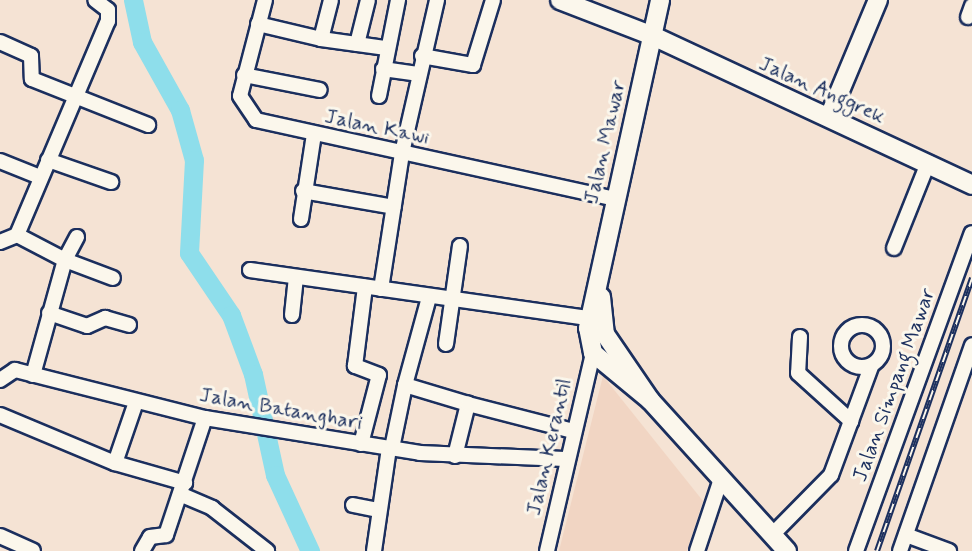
<!DOCTYPE html>
<style>
body{margin:0}
#map{position:relative;width:972px;height:551px;overflow:hidden;background:#f5e3d4;font-family:Mynerve,sans-serif}
div>[style]{position:absolute}
.built>*{inset:0;background:#f1d5c3}
.river>*{height:19px;margin:-9.5px;padding:0 9.5px;transform-origin:9.5px;border-radius:9.5px;background:#8edeeb}
.roads{filter:drop-shadow(2px 0 #1b2f5e) drop-shadow(-2px 0 #1b2f5e) drop-shadow(0 2px #1b2f5e) drop-shadow(0 -2px #1b2f5e)}
.minor>*{height:14px;margin:-7px;padding:0 7px;transform-origin:7px;border-radius:7px;background:#fbf7ec}
.minor>.ring{margin:-7px;padding:0;box-sizing:content-box;background:none;border:14px solid #fbf7ec;border-radius:50%}
.major>*{height:18px;margin:-9px;padding:0 9px;transform-origin:9px;border-radius:9px;background:#fbf7ec}
.rail>*{height:6px;margin-top:-3px;transform-origin:0;background:repeating-linear-gradient(90deg,#fbf7ec 0 10px,#1b2f5e 0 20px);box-sizing:border-box;border-block:2px solid #1b2f5e}
span{translate:-50% -50%;white-space:nowrap;text-align:center;line-height:1.15;-webkit-text-stroke:6px #fbf7ec;paint-order:stroke}
.street-label{font-size:21px;color:#1b2f5e}
</style>
<div id="map">
<div class="built">
<div style="clip-path:polygon(603px 376px,703px 501px,687px 551px,559px 551px)"></div>
</div>
<div class="river">
<div style="left:133px;top:0;width:43px;rotate:77.9deg"></div>
<div style="left:142px;top:42px;width:78px;rotate:60.8deg"></div>
<div style="left:180px;top:110px;width:52px;rotate:74.4deg"></div>
<div style="left:194px;top:160px;width:93px;rotate:93.1deg"></div>
<div style="left:189px;top:253px;width:75px;rotate:55.9deg"></div>
<div style="left:231px;top:315px;width:63px;rotate:69.6deg"></div>
<div style="left:253px;top:374px;width:103px;rotate:77.7deg"></div>
<div style="left:275px;top:475px;width:84px;rotate:65.3deg"></div>
</div>
<div class="roads">
<div class="minor">
<div style="left:265px;top:0;width:99px;rotate:104.6deg"></div>
<div style="left:240px;top:96px;width:29px;rotate:56deg"></div>
<div style="left:256px;top:120px;width:368px;rotate:12.4deg"></div>
<div style="left:968px;top:17px;width:12px;rotate:-70deg"></div>
<div style="left:258px;top:24px;width:65px;rotate:13.4deg"></div>
<div style="left:321px;top:39px;width:40px;rotate:-75.6deg"></div>
<div style="left:321px;top:39px;width:66px;rotate:7.9deg"></div>
<div style="left:0;top:42px;width:34px;rotate:24deg"></div>
<div style="left:31px;top:56px;width:23px;rotate:88deg"></div>
<div style="left:32px;top:79px;width:125px;rotate:21.6deg"></div>
<div style="left:357px;top:44px;width:45px;rotate:-76deg"></div>
<div style="left:422px;top:56px;width:52px;rotate:10deg"></div>
<div style="left:473px;top:65px;width:68px;rotate:-72.9deg"></div>
<div style="left:383px;top:69px;width:35px;rotate:8deg"></div>
<div style="left:244px;top:75px;width:77px;rotate:11.2deg"></div>
<div style="left:379px;top:96px;width:98px;rotate:-78.8deg"></div>
<div style="left:48px;top:160px;width:67px;rotate:19.2deg"></div>
<div style="left:0;top:161px;width:43px;rotate:21.8deg"></div>
<div style="left:303px;top:191px;width:92px;rotate:10deg"></div>
<div style="left:301px;top:219px;width:86px;rotate:-81.3deg"></div>
<div style="left:77px;top:237px;width:26px;rotate:118deg"></div>
<div style="left:65px;top:260px;width:51px;rotate:20.6deg"></div>
<div style="left:0;top:242px;width:18px;rotate:-22deg"></div>
<div style="left:894px;top:248px;width:92px;rotate:-68.2deg"></div>
<div style="left:250px;top:270px;width:341px;rotate:8.1deg"></div>
<div style="left:381px;top:289px;width:138px;rotate:-81.2deg"></div>
<div style="left:402px;top:153px;width:157px;rotate:-77.1deg"></div>
<div style="left:49px;top:313px;width:40px;rotate:18.9deg"></div>
<div style="left:87px;top:326px;width:20px;rotate:-24deg"></div>
<div style="left:105px;top:318px;width:25px;rotate:16deg"></div>
<div style="left:292px;top:315px;width:38px;rotate:-84deg"></div>
<div class="ring" style="left:841px;top:325px;width:28px;height:28px"></div>
<div style="left:800px;top:337px;width:36px;rotate:93deg"></div>
<div style="left:798px;top:373px;width:72px;rotate:42.2deg"></div>
<div style="left:446px;top:344px;width:99px;rotate:-81.9deg"></div>
<div style="left:33px;top:375px;width:119px;rotate:-74.5deg"></div>
<div style="left:65px;top:260px;width:54px;rotate:-152.5deg"></div>
<div style="left:17px;top:235px;width:233px;rotate:-67deg"></div>
<div style="left:108px;top:21px;width:11px;rotate:-90deg"></div>
<div style="left:108px;top:10px;width:16px;rotate:-142deg"></div>
<div style="left:0;top:380px;width:18px;rotate:-34deg"></div>
<div style="left:15px;top:370px;width:196px;rotate:14.2deg"></div>
<div style="left:205px;top:418px;width:218px;rotate:9.2deg"></div>
<div style="left:420px;top:453px;width:145px;rotate:2.4deg"></div>
<div style="left:405px;top:385px;width:91px;rotate:-74.7deg"></div>
<div style="left:0;top:415px;width:125px;rotate:22.7deg"></div>
<div style="left:115px;top:463px;width:73px;rotate:15.9deg"></div>
<div style="left:361px;top:444px;width:71px;rotate:-75.4deg"></div>
<div style="left:379px;top:375px;width:26px;rotate:-159deg"></div>
<div style="left:355px;top:366px;width:80px;rotate:-82.8deg"></div>
<div style="left:392px;top:448px;width:64px;rotate:-78.3deg"></div>
<div style="left:405px;top:385px;width:66px;rotate:16.8deg"></div>
<div style="left:455px;top:456px;width:54px;rotate:-76deg"></div>
<div style="left:468px;top:404px;width:108px;rotate:14.4deg"></div>
<div style="left:115px;top:463px;width:65px;rotate:-71deg"></div>
<div style="left:182px;top:495px;width:33px;rotate:23deg"></div>
<div style="left:212px;top:508px;width:70px;rotate:38deg"></div>
<div style="left:353px;top:505px;width:25px;rotate:11deg"></div>
<div style="left:772px;top:535px;width:84px;rotate:-45.5deg"></div>
<div style="left:831px;top:475px;width:115px;rotate:-69.7deg"></div>
<div style="left:906px;top:535px;width:46px;rotate:20.4deg"></div>
<div style="left:0;top:536px;width:36px;rotate:24deg"></div>
<div style="left:142px;top:551px;width:16px;rotate:-60deg"></div>
<div style="left:150px;top:537px;width:16px;rotate:-7deg"></div>
<div style="left:166px;top:535px;width:123px;rotate:-71.6deg"></div>
<div style="left:374px;top:551px;width:104px;rotate:-81.7deg"></div>
<div style="left:547px;top:551px;width:203px;rotate:-76.9deg"></div>
<div style="left:697px;top:551px;width:76px;rotate:-71.6deg"></div>
<div style="left:856px;top:551px;width:338px;rotate:-70deg"></div>
<div style="left:900px;top:551px;width:218px;rotate:-70.7deg"></div>
</div>
<div class="major">
<div style="left:560px;top:0;width:100px;rotate:21.2deg"></div>
<div style="left:653px;top:36px;width:352px;rotate:25deg"></div>
<div style="left:829px;top:117px;width:127px;rotate:-67.3deg"></div>
<div style="left:601px;top:297px;width:37px;rotate:84deg"></div>
<div style="left:605px;top:334px;width:80px;rotate:55.7deg"></div>
<div style="left:650px;top:400px;width:204px;rotate:47.8deg"></div>
<div style="left:650px;top:400px;width:74px;rotate:-140.5deg"></div>
<div style="left:593px;top:353px;width:25px;rotate:-101deg"></div>
<div style="left:588px;top:328px;width:336px;rotate:-77.6deg"></div>
</div>
</div>
<div class="rail">
<div style="left:877px;top:551px;width:289px;rotate:-70.8deg"></div>
</div>
<div class="street-label">
<span style="left:822px;top:90px;rotate:24deg">Jalan Anggrek</span>
<span style="left:377px;top:127px;rotate:12deg">Jalan Kawi</span>
<span style="left:605px;top:142px;rotate:-77deg">Jalan Mawar</span>
<span style="left:894px;top:385px;rotate:-70deg">Jalan Simpang Mawar</span>
<span style="left:281px;top:409px;rotate:10deg">Jalan Batanghari</span>
<span style="left:549px;top:447px;rotate:-77deg">Jalan Kerantil</span>
</div>
</div>
